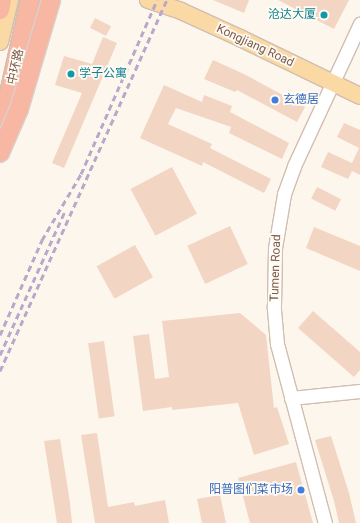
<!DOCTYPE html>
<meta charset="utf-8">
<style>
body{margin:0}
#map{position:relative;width:360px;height:523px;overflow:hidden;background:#fdf6ec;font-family:Roboto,"Noto Sans SC",sans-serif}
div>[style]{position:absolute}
.building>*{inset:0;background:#f3d5c3;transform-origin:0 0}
.roads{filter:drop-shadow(1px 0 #d1beb0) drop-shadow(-1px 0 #d1beb0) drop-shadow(0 1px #d1beb0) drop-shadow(0 -1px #d1beb0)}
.minor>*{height:13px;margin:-6.5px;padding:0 6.5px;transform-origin:6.5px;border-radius:6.5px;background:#fff}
.major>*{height:16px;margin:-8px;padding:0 8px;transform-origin:8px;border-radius:8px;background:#fbd9a5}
.highway>*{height:18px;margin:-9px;padding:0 9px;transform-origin:9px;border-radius:9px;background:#f7b7a3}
.rail>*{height:3px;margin-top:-1.5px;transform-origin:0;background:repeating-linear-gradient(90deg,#b9a8c9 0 6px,transparent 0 10px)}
.bridges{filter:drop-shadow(1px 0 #dad1cd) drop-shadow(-1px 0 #dad1cd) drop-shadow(0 1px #dad1cd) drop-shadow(0 -1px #dad1cd)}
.highway-bridge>*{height:18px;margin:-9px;padding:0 9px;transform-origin:9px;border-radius:9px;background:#f7b7a3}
.dots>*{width:11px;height:11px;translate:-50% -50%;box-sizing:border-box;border:2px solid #fffaf3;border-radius:50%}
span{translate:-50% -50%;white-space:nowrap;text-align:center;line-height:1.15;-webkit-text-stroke:3.5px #fffaf3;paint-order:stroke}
.culture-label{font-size:12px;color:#0d838f}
.right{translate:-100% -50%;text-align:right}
.left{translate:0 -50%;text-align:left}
.street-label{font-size:12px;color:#7a5c4d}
.shop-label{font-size:12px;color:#366cbe}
</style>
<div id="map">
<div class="building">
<div style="clip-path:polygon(213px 0,249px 0,244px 13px)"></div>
<div style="clip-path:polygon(278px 0,349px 0,334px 29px)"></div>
<div style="left:95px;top:18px;width:18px;height:11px;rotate:27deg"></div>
<div style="clip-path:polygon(103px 37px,117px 43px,64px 168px,52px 163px,82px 93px,55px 85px,64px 56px,92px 64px)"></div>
<div style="clip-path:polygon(213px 60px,244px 74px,305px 107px,297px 122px,237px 90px,235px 92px,204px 79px)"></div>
<div style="clip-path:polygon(164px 85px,202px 102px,204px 95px,232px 106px,230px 112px,289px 143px,282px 159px,229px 133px,231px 127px,176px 108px,168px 124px,212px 144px,210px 148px,271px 179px,264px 193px,203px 162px,202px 166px,140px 138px)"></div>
<div style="clip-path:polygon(344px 123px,360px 130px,360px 175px,352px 171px,348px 179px,321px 167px,328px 152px,352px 163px,359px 148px,337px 137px)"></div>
<div style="left:172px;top:167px;width:53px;height:47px;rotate:62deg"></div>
<div style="left:317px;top:187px;width:27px;height:13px;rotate:27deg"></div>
<div style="left:230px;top:226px;width:42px;height:47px;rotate:65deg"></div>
<div style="clip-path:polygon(314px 227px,360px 246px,360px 271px,306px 248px)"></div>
<div style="left:135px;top:245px;width:37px;height:44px;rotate:61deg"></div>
<div style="clip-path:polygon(313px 311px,360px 352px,360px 370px,354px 377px,298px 328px)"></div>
<div style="clip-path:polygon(240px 313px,266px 335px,274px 408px,277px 407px,289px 444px,254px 455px,238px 403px,172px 410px,172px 407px,143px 411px,133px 336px,149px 334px,155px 379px,169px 377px,162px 321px)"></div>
<div style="left:104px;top:341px;width:76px;height:16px;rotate:82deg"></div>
<div style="clip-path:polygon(97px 433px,108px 507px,134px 502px,135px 506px,165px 500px,169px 523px,95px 523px,81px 435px)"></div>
<div style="clip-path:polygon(331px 436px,349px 493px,356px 523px,339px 523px,334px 501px,315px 440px)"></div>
<div style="clip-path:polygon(60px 439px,70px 503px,72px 523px,57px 523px,44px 441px)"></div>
<div style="clip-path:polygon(296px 462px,313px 523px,250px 523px,238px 478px)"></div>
<div style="clip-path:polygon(220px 495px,226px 523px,202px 523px,197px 499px)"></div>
</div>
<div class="roads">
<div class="minor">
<div style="left:291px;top:398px;width:69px;rotate:-5.8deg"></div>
<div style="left:325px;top:523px;width:185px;rotate:-105deg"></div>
<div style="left:277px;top:344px;width:38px;rotate:-95deg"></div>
<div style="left:274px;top:306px;width:58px;rotate:-89deg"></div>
<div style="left:275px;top:248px;width:55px;rotate:-80.5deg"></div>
<div style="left:284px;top:194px;width:30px;rotate:-70deg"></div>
<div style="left:294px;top:166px;width:157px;rotate:-65.1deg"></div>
</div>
<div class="major">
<div style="left:148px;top:0;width:35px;rotate:18deg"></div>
<div style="left:181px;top:11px;width:65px;rotate:24.6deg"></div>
<div style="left:240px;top:38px;width:133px;rotate:25.8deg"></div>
<div style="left:0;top:42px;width:43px;rotate:-76.6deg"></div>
</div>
<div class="highway">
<div style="left:0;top:10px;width:10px;rotate:-79deg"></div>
<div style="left:0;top:134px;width:137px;rotate:-77.4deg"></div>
</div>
</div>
<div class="rail">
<div style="left:0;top:335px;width:104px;rotate:-66.1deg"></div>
<div style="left:42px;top:240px;width:77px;rotate:-59.4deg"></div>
<div style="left:81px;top:174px;width:190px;rotate:-66.4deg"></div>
<div style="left:0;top:355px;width:158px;rotate:-65.7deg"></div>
<div style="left:0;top:371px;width:407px;rotate:-65.8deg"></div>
</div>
<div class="bridges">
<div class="highway-bridge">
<div style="left:0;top:153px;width:48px;rotate:-66.6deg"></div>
<div style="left:19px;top:109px;width:114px;rotate:-73.6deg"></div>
</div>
</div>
<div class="dots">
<div style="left:324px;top:15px;background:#0f9aa8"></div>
<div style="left:71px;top:74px;background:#0f9aa8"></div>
<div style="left:275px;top:100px;background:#3f7fe0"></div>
<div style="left:301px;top:490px;background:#3f7fe0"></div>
</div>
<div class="culture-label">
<span class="right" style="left:316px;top:15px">沧达大厦</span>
<span class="left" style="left:79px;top:74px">学子公寓</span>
</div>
<div class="street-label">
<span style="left:255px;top:46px;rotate:25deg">Kongjiang Road</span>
<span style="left:16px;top:67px;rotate:-77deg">中环路</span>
<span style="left:276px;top:268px;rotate:-88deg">Tumen Road</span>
</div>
<div class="shop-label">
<span class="left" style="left:283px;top:100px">玄德居</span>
<span class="right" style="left:293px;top:490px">阳普图们菜市场</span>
</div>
</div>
